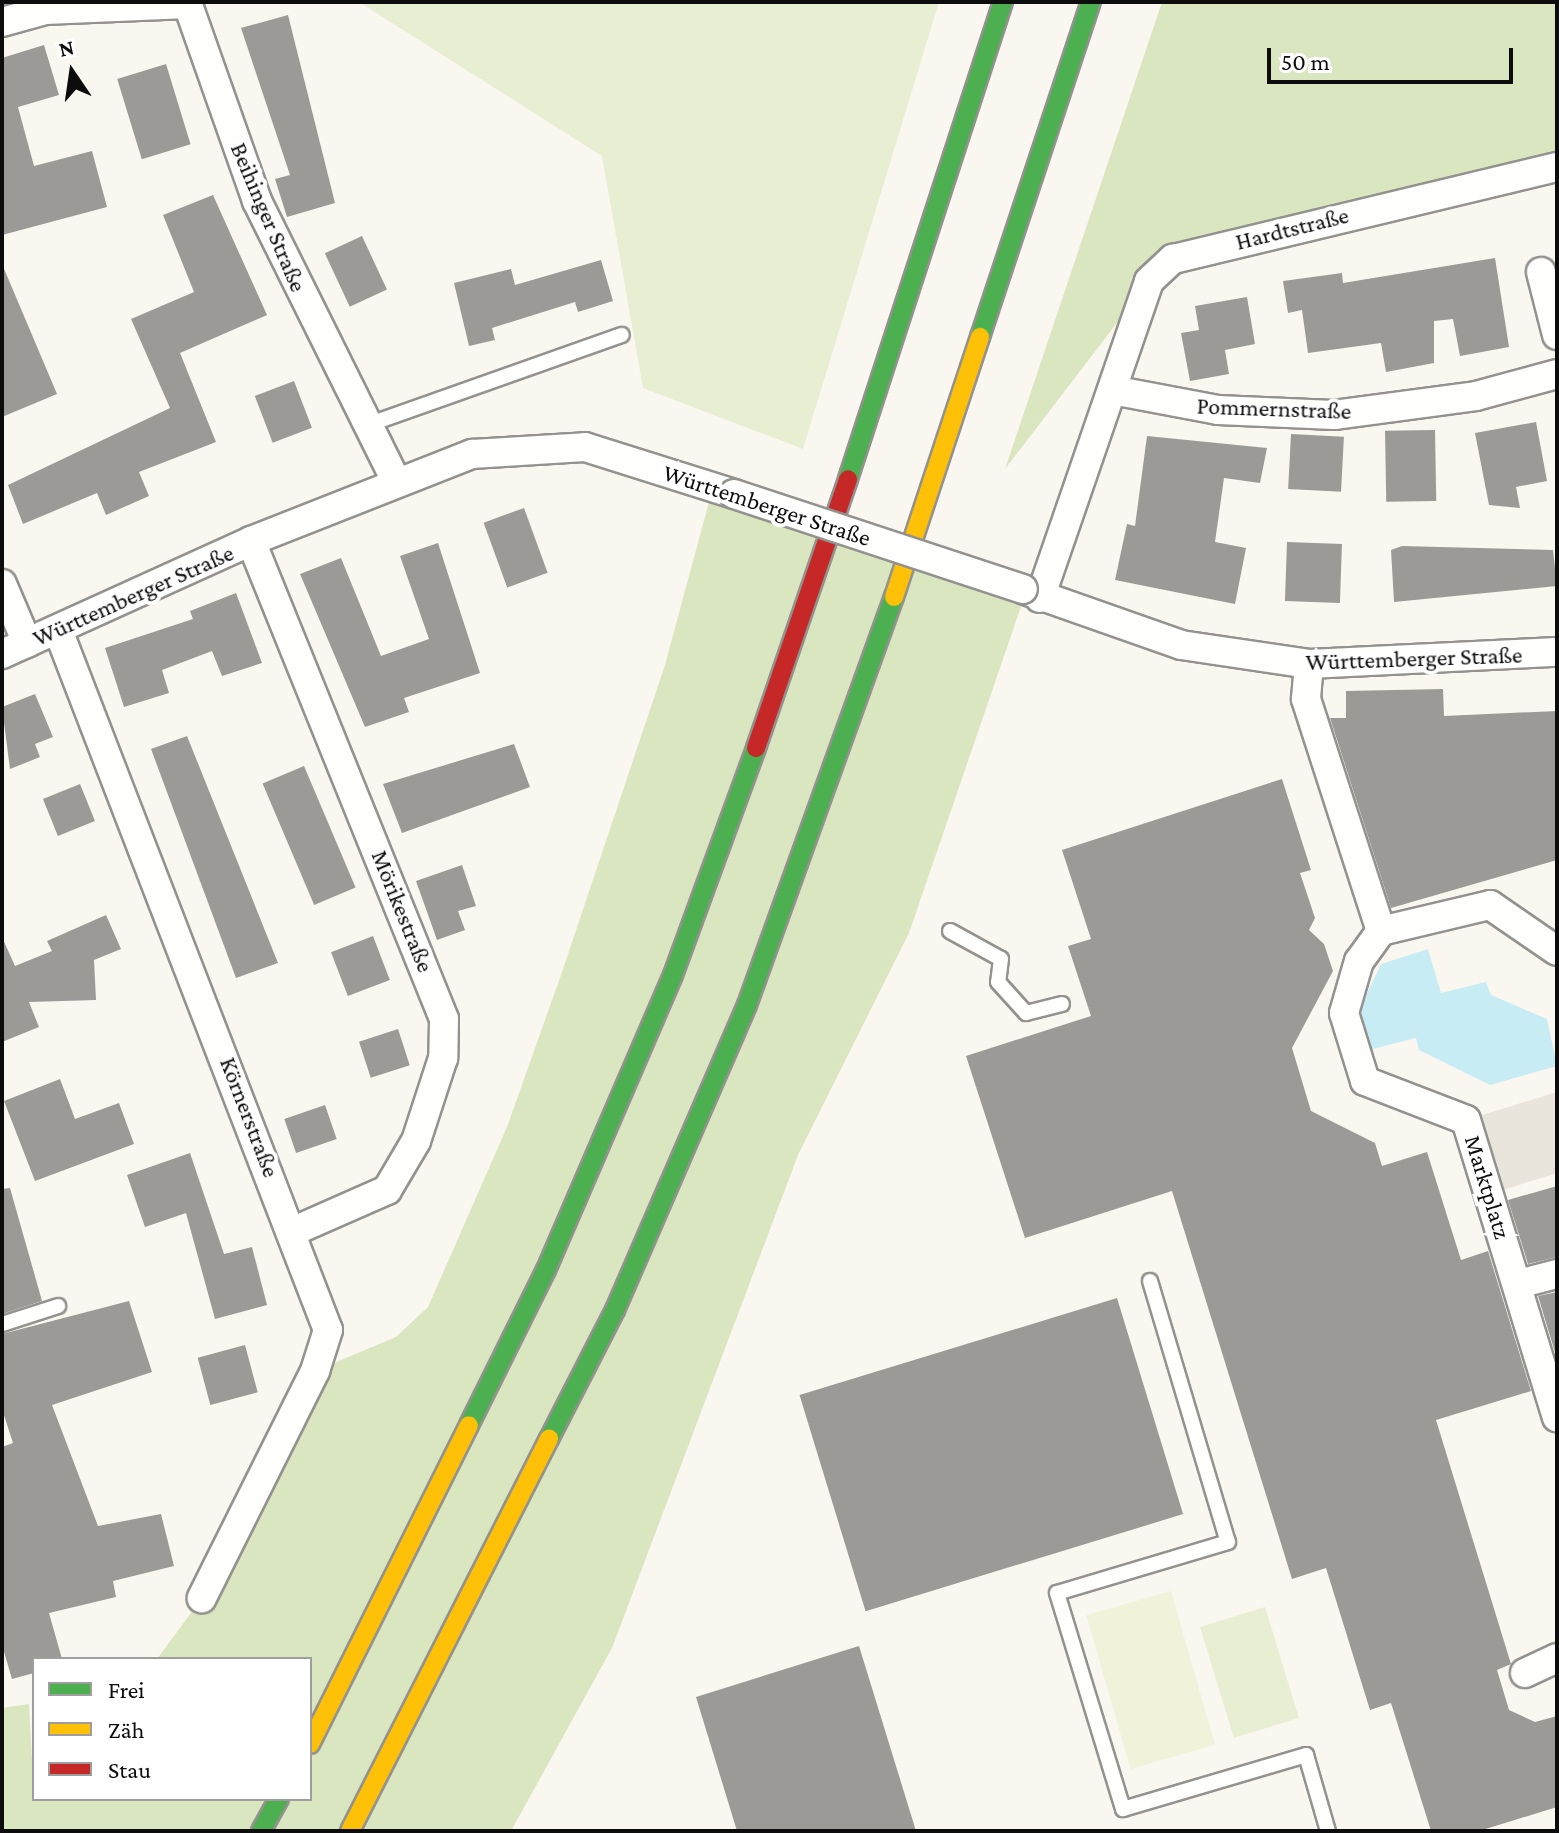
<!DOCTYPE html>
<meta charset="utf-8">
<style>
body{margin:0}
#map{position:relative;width:1559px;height:1833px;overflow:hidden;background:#faf7f0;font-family:"Crimson Pro",serif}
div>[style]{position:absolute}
.green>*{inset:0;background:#e8eed1;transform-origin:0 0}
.forest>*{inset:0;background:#dae6bf}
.pitch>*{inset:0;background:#f0f3da;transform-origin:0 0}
.plaza>*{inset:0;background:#eae5dc}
.water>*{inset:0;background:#c8ecf3}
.building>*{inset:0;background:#9c9a96;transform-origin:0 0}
.roads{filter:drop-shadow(2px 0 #93928f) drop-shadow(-2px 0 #93928f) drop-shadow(0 2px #93928f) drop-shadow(0 -2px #93928f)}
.lane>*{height:14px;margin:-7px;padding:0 7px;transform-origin:7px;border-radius:7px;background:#fefefd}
.street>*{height:28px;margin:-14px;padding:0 14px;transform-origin:14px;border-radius:14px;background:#fefefd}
.fast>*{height:18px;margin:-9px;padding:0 9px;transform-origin:9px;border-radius:9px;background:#4caf50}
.slow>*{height:18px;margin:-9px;padding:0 9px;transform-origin:9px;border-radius:9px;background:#ffc107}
.jam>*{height:18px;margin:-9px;padding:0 9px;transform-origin:9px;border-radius:9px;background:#c62828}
.bridges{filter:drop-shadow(2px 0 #93928f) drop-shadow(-2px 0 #93928f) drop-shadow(0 2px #93928f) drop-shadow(0 -2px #93928f)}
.street-bridge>*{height:28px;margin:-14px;padding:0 14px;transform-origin:14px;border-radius:14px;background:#fefefd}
span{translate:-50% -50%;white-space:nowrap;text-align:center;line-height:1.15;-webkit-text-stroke:8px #fff;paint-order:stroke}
.street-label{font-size:24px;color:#0c0c0c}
.frame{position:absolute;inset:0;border:4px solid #0c0c0c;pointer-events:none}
.legend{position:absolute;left:32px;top:1657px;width:280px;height:144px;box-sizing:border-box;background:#fff;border:2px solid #9e9e9e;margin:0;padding:10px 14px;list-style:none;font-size:24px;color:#0c0c0c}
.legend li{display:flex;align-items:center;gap:16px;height:40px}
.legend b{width:40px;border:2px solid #9e9e9e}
.north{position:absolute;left:32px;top:32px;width:80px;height:80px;-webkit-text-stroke:6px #fff;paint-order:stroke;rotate:347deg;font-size:22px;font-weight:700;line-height:32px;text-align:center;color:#0c0c0c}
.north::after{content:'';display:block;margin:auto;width:28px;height:36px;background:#0c0c0c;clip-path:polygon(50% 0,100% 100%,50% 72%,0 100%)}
.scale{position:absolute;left:1267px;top:48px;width:246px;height:36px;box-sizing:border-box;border:4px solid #0c0c0c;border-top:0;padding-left:10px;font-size:24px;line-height:28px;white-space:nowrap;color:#0c0c0c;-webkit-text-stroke:6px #fff;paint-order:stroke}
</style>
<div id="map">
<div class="green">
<div style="clip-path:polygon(359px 2px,939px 2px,803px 449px,643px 388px,602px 156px)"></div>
<div style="left:1265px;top:1607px;width:116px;height:68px;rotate:73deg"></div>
</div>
<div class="forest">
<div style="clip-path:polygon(1162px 2px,1557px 2px,1557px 167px,1327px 218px,1149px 281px,1005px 469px)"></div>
<div style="clip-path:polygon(713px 487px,1026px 592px,909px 933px,798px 1155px,612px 1648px,511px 1831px,2px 1831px,2px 1708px,29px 1704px,34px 1799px,310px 1799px,310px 1659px,157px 1659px,202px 1598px,315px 1371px,396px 1337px,428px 1307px,507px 1127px,561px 975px,665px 665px)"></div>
</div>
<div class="pitch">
<div style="left:1171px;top:1591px;width:160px;height:88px;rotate:74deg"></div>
</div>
<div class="plaza">
<div style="clip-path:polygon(1557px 1092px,1557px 1173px,1490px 1194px,1466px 1120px)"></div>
</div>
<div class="water">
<div style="clip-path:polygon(1428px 949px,1441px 993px,1486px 982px,1491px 995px,1547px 1019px,1557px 1066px,1490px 1085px,1419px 1050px,1416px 1038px,1365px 1051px,1355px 1019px,1381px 964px)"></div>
</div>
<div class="building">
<div style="clip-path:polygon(288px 15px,335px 203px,287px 217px,275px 179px,290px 175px,241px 28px)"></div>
<div style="clip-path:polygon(44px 45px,59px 95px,18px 107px,34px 166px,92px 151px,107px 207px,2px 235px,2px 58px)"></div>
<div style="left:166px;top:64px;width:84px;height:51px;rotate:73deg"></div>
<div style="clip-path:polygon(213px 195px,267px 315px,180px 353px,216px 442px,139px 472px,149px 496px,106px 515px,97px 493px,23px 524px,8px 485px,170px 408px,131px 319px,194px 292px,163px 215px)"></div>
<div style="left:362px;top:236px;width:59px;height:41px;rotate:65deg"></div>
<div style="clip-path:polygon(1495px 258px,1509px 347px,1460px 356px,1453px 319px,1434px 321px,1434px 363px,1386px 372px,1381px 343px,1308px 353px,1302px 310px,1288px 313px,1283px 281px,1342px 273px,1343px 283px)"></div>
<div style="clip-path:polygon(601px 260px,613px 301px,578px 312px,575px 302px,492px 328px,495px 340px,469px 346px,454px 283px,511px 269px,515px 285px)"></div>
<div style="clip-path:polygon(2px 264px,57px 394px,2px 417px)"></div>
<div style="clip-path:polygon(1247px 297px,1255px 344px,1225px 350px,1229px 374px,1190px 381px,1181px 333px,1199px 330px,1195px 306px)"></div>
<div style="left:294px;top:381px;width:50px;height:42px;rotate:69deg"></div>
<div style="clip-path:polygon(1536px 422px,1547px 481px,1516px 487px,1520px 508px,1489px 505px,1475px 433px)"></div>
<div style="left:1435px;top:430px;width:71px;height:50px;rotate:89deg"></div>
<div style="left:1291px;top:434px;width:53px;height:55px;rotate:3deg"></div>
<div style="clip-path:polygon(1147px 436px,1267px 448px,1260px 483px,1224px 478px,1215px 542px,1246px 548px,1235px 604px,1115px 580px,1127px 524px,1135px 526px)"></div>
<div style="left:524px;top:508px;width:69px;height:43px;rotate:70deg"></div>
<div style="left:1287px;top:542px;width:55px;height:59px;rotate:2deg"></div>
<div style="clip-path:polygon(438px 543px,480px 673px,404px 698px,409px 712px,365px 727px,300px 574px,341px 558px,381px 656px,429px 639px,400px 556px)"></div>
<div style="clip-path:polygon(1402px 546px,1553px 550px,1557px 586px,1394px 602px,1391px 550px)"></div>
<div style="clip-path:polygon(236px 593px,262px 663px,222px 676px,212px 651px,162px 670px,169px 693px,124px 707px,105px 648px,193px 619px,190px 611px)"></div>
<div style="clip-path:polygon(1443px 689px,1444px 716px,1557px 711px,1557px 860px,1391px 908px,1330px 718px,1346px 718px,1346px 691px)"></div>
<div style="clip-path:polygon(35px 694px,53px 737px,35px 744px,40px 757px,10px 769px,2px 707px)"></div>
<div style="clip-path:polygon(187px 736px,278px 963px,236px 978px,151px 749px)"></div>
<div style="clip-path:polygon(514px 744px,530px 787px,402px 833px,383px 784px)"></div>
<div style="left:304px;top:766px;width:132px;height:45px;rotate:67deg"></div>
<div style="clip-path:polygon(1282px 779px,1311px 870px,1300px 873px,1315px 918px,1309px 930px,1324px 944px,1333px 971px,1292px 1048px,1311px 1111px,1375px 1143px,1382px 1166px,1427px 1152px,1461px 1260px,1488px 1251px,1531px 1391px,1436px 1420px,1511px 1664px,1497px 1670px,1509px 1710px,1535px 1722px,1557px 1716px,1557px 1807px,1479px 1831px,1431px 1831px,1391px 1703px,1370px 1710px,1326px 1568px,1292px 1579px,1172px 1191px,1025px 1238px,966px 1056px,1091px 1016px,1068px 946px,1091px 939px,1062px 850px)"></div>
<div style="left:80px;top:784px;width:40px;height:40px;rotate:68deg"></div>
<div style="clip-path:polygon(462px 865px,476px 906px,458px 911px,465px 930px,437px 940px,416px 881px)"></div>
<div style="clip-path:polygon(106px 915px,121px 949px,94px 960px,96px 1000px,29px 1002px,39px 1027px,2px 1042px,2px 937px,15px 966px,52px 951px,47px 941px)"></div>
<div style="left:373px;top:936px;width:47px;height:45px;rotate:69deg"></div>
<div style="left:398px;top:1029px;width:38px;height:41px;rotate:72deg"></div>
<div style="clip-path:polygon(60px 1079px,75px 1119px,119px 1103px,134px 1144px,35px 1181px,4px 1101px)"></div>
<div style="left:325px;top:1105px;width:36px;height:43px;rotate:71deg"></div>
<div style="clip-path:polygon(190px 1153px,224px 1254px,252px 1247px,267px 1305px,215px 1319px,186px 1213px,145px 1227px,127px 1175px)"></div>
<div style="clip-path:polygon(1557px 1186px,1557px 1257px,1528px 1264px,1508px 1200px)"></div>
<div style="clip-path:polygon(10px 1188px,42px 1301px,2px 1314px,2px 1189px)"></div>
<div style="clip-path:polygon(1557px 1292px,1557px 1359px,1538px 1296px)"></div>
<div style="left:1117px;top:1298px;width:226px;height:332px;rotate:73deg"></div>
<div style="clip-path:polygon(129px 1301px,152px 1372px,52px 1405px,98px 1526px,161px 1514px,174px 1566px,113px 1581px,116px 1597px,49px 1613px,62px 1659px,34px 1659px,34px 1673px,12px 1679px,2px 1645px,2px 1447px,13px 1443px,2px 1409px,2px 1334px)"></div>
<div style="left:245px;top:1345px;width:49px;height:49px;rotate:75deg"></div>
<div style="clip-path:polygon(859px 1646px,916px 1831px,737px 1831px,696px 1697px)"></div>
</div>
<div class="roads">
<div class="lane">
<div style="left:370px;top:424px;width:267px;rotate:-19.5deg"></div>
<div style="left:950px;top:931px;width:58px;rotate:28.8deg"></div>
<div style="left:1001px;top:959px;width:23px;rotate:97deg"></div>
<div style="left:998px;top:982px;width:42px;rotate:47.9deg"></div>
<div style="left:1026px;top:1013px;width:37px;rotate:-14deg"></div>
<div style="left:1150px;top:1281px;width:272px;rotate:73.4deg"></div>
<div style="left:1228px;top:1542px;width:178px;rotate:163.4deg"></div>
<div style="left:1057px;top:1593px;width:226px;rotate:73deg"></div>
<div style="left:1123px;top:1809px;width:191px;rotate:-16.4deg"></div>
<div style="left:1306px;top:1755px;width:79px;rotate:73.9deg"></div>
<div style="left:2px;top:1324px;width:59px;rotate:-17.8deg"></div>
</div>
<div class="street">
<div style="left:187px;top:2px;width:211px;rotate:70.6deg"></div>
<div style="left:257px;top:201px;width:313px;rotate:63.6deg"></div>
<div style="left:2px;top:22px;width:45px;rotate:-15.6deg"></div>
<div style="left:45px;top:10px;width:143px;rotate:-2.4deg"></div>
<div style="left:1541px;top:272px;width:65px;rotate:75.7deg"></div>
<div style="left:1112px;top:390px;width:108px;rotate:10.7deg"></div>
<div style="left:1218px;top:410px;width:116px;rotate:2.5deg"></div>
<div style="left:1334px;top:415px;width:143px;rotate:-7.6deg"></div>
<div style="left:1476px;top:396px;width:84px;rotate:-15.2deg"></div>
<div style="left:251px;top:541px;width:515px;rotate:68.01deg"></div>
<div style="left:444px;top:1019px;width:39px;rotate:91deg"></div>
<div style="left:443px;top:1058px;width:87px;rotate:108deg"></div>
<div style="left:416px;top:1141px;width:57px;rotate:120.6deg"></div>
<div style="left:387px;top:1190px;width:102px;rotate:156.2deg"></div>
<div style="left:2px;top:584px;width:64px;rotate:67deg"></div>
<div style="left:1025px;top:590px;width:165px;rotate:19.4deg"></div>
<div style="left:1181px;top:645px;width:129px;rotate:8.4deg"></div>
<div style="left:1309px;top:664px;width:248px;rotate:-2.8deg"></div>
<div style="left:1040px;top:598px;width:335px;rotate:-71deg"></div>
<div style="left:1149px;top:281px;width:33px;rotate:-43deg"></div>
<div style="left:1173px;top:259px;width:395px;rotate:-13.5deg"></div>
<div style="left:58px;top:630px;width:750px;rotate:68.91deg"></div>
<div style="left:328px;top:1330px;width:43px;rotate:107.6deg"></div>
<div style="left:315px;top:1371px;width:254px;rotate:116.5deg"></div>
<div style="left:2px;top:654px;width:273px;rotate:-24.4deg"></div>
<div style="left:251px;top:541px;width:238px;rotate:-21.5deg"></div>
<div style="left:472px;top:454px;width:113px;rotate:-3.5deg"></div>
<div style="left:585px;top:447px;width:156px;rotate:17.5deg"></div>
<div style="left:1309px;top:664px;width:35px;rotate:95deg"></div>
<div style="left:1306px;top:699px;width:244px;rotate:72.1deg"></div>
<div style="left:1557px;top:951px;width:81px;rotate:-145.5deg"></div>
<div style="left:1490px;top:905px;width:112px;rotate:166.6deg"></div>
<div style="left:1381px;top:931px;width:37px;rotate:126deg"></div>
<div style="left:1359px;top:961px;width:54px;rotate:106.1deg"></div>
<div style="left:1344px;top:1013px;width:71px;rotate:72.8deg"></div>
<div style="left:1365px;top:1081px;width:108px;rotate:21.1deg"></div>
<div style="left:1466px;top:1120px;width:311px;rotate:73deg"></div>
<div style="left:1518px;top:1284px;width:40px;rotate:-14.4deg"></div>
<div style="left:1525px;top:1673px;width:35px;rotate:-25deg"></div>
</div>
<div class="fast">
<div style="left:980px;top:337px;width:353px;rotate:-71.7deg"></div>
<div style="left:848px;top:479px;width:502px;rotate:-72deg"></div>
<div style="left:469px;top:1425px;width:173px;rotate:-63.6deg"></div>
<div style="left:546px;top:1270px;width:321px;rotate:-66.7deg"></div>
<div style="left:673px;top:975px;width:242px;rotate:-69.9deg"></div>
<div style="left:549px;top:1439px;width:145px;rotate:-62.9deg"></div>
<div style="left:615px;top:1310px;width:332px;rotate:-66.6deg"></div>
<div style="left:747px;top:1005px;width:434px;rotate:-70.2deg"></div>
<div style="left:261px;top:1831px;width:37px;rotate:-61deg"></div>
</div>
<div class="slow">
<div style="left:894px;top:597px;width:274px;rotate:-71.7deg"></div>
<div style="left:310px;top:1744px;width:356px;rotate:-63.5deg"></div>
<div style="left:350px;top:1831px;width:440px;rotate:-63.1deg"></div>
</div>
<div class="jam">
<div style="left:756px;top:748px;width:284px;rotate:-71.1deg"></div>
</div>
</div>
<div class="bridges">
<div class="street-bridge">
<div style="left:734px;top:494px;width:304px;rotate:18.2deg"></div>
</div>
</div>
<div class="street-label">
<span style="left:269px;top:217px;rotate:67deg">Beihinger Straße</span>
<span style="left:1292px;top:228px;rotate:-14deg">Hardtstraße</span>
<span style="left:1274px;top:408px;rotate:2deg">Pommernstraße</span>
<span style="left:767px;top:505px;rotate:18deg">Württemberger Straße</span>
<span style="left:133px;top:595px;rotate:-24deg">Württemberger Straße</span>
<span style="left:1414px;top:658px;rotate:-2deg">Württemberger Straße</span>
<span style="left:403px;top:911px;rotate:68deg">Mörikestraße</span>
<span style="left:250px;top:1117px;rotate:69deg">Körnerstraße</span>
<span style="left:1488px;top:1187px;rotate:73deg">Marktplatz</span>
</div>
<div class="frame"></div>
<ul class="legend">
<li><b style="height:10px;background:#4caf50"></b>Frei</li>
<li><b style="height:10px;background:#ffc107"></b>Zäh</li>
<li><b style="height:10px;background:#c62828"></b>Stau</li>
</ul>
<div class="north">N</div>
<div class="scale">50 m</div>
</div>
